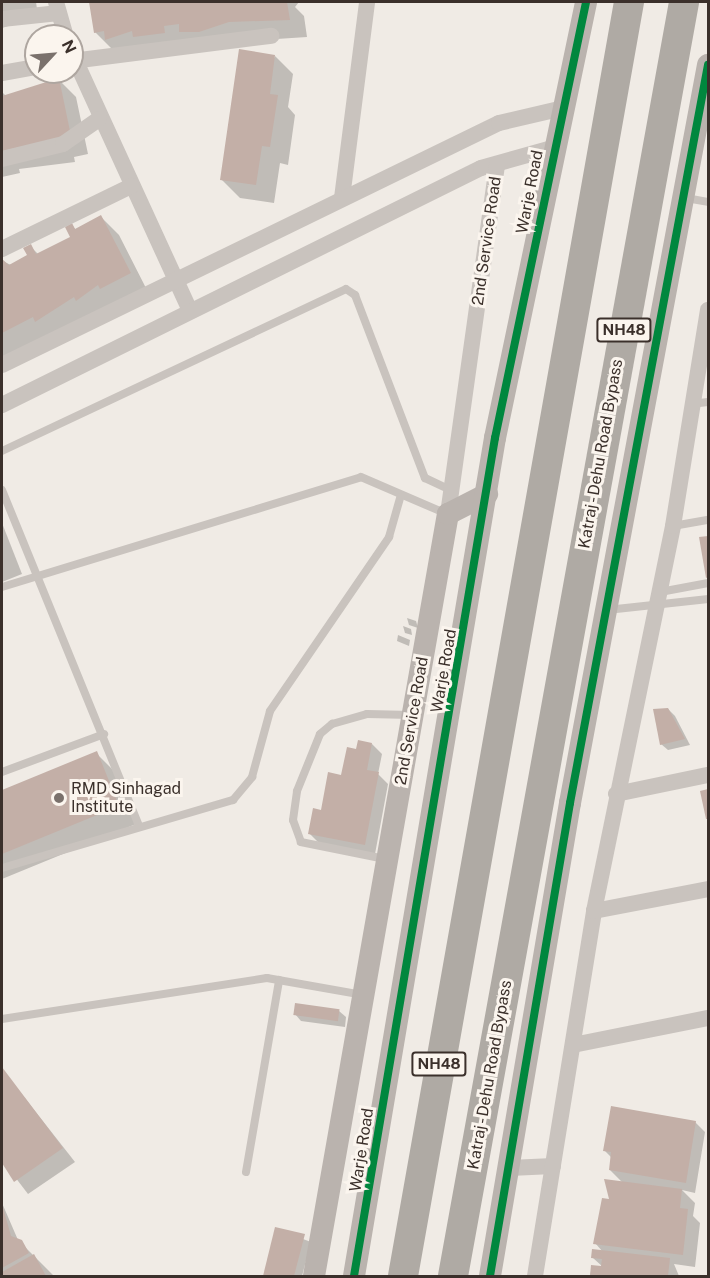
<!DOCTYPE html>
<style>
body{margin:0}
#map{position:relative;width:710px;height:1278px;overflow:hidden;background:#f0ebe5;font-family:"Public Sans",sans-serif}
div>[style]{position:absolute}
.shadow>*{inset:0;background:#0003}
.building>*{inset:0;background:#c3afa7;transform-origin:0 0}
.lane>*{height:8px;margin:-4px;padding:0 4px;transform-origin:4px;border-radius:4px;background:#c9c3be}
.street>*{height:16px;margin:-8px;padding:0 8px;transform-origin:8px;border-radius:8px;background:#c9c3be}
.secondary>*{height:22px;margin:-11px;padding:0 11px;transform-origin:11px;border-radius:11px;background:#bab3ae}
.highway>*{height:30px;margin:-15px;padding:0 15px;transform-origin:15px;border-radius:15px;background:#afaaa4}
.cycleway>*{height:8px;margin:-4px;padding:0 4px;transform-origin:4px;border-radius:4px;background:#00873e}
.dots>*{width:16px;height:16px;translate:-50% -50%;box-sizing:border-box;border:3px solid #fbf5ee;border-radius:50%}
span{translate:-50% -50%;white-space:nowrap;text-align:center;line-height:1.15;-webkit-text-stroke:6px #fbf5ee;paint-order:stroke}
.shield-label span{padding:2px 4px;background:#fbf5ee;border:2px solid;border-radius:4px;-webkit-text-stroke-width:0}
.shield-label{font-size:15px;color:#3b302b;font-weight:700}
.street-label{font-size:16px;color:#3b302b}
.poi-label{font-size:16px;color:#3b302b}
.left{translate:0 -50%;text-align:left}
.frame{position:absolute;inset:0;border:3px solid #3b302b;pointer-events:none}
.north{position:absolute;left:24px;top:24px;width:60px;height:60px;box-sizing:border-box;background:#fbf5ee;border:2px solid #aea6a0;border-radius:50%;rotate:64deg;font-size:16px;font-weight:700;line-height:24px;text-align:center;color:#3b302b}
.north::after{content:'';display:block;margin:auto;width:21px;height:27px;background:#7a716c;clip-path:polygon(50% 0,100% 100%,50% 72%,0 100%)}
</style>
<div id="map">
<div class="shadow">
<div style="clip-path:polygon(2px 2px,36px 2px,38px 16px,2px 28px)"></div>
<div style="clip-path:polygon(91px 2px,299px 2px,295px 7px,304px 16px,307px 37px,113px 50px,95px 32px)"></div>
<div style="clip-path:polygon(275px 56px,293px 74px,288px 107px,295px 115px,288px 165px,280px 163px,274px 203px,240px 198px,222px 180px)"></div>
<div style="clip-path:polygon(58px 79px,76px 97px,88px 154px,74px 157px,75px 162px,19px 169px,20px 173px,2px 177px,2px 92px,6px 96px)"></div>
<div style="clip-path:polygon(101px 217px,119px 235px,148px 292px,2px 360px,2px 261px,11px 265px,29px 256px,30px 246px,38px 254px,72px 237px,72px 225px,76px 230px)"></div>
<div style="clip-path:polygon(2px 523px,22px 574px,2px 582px)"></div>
<div style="clip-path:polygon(708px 537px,708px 578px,701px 539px)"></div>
<div style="clip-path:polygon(407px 618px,416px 621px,418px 628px,409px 625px)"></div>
<div style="clip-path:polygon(403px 626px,411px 629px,412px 635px,405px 633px)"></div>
<div style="clip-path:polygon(398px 635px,410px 640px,409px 646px,397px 641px)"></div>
<div style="clip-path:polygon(668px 709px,675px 716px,690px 745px,668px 750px,661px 744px)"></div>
<div style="clip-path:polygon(372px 744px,382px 754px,378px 774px,388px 784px,375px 854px,320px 844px,310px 834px,357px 750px)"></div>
<div style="clip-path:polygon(96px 753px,114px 771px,136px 824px,2px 879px,2px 791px)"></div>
<div style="clip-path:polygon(339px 1011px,346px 1017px,345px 1027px,301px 1021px,295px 1014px)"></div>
<div style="clip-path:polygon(2px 1069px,75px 1162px,28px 1194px,2px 1160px)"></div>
<div style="clip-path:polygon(695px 1122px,705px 1132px,695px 1193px,682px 1190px,695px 1203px,693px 1216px,700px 1223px,695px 1267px,674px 1264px,679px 1276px,590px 1276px,592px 1266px,603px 1267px,593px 1258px,603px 1252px,595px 1243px,603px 1200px,611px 1201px,623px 1183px,610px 1170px,612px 1158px,605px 1151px)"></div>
<div style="clip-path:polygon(2px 1203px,18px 1240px,54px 1276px,2px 1276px)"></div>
<div style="clip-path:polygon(276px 1229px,311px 1242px,302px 1276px,264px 1276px)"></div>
</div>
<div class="building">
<div style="clip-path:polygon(89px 2px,287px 2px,290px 20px,229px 22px,199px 32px,179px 32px,179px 24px,164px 26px,165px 33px,133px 37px,132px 31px,105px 40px,104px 31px,94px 33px)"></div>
<div style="clip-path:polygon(239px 49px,275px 55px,270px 94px,278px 95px,270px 147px,262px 146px,256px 185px,220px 180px)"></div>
<div style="clip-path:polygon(59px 78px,71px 136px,2px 151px,2px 96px)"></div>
<div style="clip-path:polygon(101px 215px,131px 273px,100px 289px,98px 285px,76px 301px,74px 297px,35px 322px,33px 317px,2px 333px,2px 259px,9px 265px,27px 255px,23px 248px,31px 244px,36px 254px,70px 237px,65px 227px,72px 223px,75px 229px)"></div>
<div style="clip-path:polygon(708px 536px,708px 577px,706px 578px,699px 537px)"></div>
<div style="clip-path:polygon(668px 708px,685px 739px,660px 745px,653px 709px)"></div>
<div style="clip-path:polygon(358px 740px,372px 743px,367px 770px,379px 772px,365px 845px,308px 834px,313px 808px,321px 810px,328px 772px,341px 775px,347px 747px,356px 749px)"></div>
<div style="clip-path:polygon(97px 751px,119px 806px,2px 854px,2px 790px)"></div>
<div style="clip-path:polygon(708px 789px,708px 819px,706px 819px,700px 791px)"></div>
<div style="left:295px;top:1003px;width:45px;height:12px;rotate:8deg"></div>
<div style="clip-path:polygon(2px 1067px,63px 1148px,14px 1182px,2px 1163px)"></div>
<div style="clip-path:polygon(611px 1106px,696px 1121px,686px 1183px,609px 1170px,611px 1152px,603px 1151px)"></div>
<div style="clip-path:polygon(604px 1179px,682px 1189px,680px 1208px,688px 1209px,683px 1255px,593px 1244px,602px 1198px,609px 1199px)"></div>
<div style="clip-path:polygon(2px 1204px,11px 1236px,22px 1240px,29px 1253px,2px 1268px)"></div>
<div style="clip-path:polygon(275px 1227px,305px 1234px,294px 1276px,263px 1276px)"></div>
<div style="clip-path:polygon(592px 1249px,670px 1258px,668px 1276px,590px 1276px,591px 1265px,601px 1266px,602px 1259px,591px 1258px)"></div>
<div style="clip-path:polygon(34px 1254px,46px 1276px,2px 1276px,2px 1272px)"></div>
</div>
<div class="lane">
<div style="left:686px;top:198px;width:22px;rotate:10deg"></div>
<div style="left:691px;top:404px;width:17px;rotate:-7deg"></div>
<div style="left:2px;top:451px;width:380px;rotate:-25.2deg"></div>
<div style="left:346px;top:289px;width:11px;rotate:34deg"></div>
<div style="left:355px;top:295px;width:196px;rotate:69.1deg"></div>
<div style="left:425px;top:478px;width:29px;rotate:25deg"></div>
<div style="left:2px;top:490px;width:362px;rotate:67.8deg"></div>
<div style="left:673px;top:526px;width:36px;rotate:-10deg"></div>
<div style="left:2px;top:587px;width:375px;rotate:-17deg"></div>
<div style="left:361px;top:477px;width:94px;rotate:23.3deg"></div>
<div style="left:660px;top:592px;width:49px;rotate:-10.6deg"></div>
<div style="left:607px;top:610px;width:102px;rotate:-6.2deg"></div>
<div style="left:2px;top:772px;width:109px;rotate:-20.4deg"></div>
<div style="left:385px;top:859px;width:86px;rotate:-168.6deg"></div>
<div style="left:301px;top:842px;width:23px;rotate:-110deg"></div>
<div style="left:293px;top:820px;width:29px;rotate:-82deg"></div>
<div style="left:297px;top:791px;width:61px;rotate:-68deg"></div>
<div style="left:320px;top:734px;width:16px;rotate:-40deg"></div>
<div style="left:332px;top:724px;width:36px;rotate:-16deg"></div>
<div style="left:367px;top:714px;width:45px;rotate:1.3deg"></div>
<div style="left:2px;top:868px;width:241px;rotate:-16.4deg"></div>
<div style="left:233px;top:800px;width:30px;rotate:-50deg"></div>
<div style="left:252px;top:777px;width:68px;rotate:-74.7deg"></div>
<div style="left:270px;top:711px;width:211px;rotate:-55.6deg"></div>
<div style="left:389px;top:537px;width:41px;rotate:-74.2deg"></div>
<div style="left:2px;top:1019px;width:268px;rotate:-8.8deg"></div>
<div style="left:267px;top:978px;width:97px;rotate:10deg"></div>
<div style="left:246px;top:1172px;width:195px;rotate:-80.2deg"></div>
</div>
<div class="street">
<div style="left:56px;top:2px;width:35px;rotate:74deg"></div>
<div style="left:2px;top:19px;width:57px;rotate:-6deg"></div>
<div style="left:72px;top:53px;width:281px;rotate:65.4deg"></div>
<div style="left:72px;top:61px;width:201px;rotate:-7.2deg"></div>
<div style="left:2px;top:73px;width:35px;rotate:-10deg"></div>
<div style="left:2px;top:159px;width:63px;rotate:-13.8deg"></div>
<div style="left:63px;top:144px;width:44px;rotate:-34.8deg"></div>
<div style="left:342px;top:198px;width:198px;rotate:-82.7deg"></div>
<div style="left:2px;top:249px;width:144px;rotate:-26deg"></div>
<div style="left:2px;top:365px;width:553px;rotate:-25.96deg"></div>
<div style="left:499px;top:123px;width:66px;rotate:-13.2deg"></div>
<div style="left:2px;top:405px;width:534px;rotate:-26.33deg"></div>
<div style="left:481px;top:168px;width:74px;rotate:-15.7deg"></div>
<div style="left:448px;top:514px;width:353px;rotate:-82deg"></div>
<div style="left:616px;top:794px;width:94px;rotate:-11.7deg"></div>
<div style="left:594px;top:911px;width:116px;rotate:-10.9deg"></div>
<div style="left:573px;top:1045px;width:138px;rotate:-11.3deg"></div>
<div style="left:510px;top:1168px;width:43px;rotate:-2.7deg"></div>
<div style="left:535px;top:1276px;width:370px;rotate:-80.8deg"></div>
<div style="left:594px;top:911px;width:393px;rotate:-78.4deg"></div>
<div style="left:673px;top:526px;width:219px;rotate:-80.8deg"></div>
</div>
<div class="secondary">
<div style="left:314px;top:1276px;width:774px;rotate:-80.03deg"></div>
<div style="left:448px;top:514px;width:44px;rotate:-27.1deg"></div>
<div style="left:354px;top:1276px;width:850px;rotate:-80.45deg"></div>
<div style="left:495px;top:438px;width:445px;rotate:-78.2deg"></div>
<div style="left:490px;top:1276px;width:480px;rotate:-80.4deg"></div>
<div style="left:570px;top:803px;width:751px;rotate:-79.41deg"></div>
</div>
<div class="highway">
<div style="left:403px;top:1276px;width:1294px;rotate:-79.94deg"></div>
<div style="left:453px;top:1276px;width:1295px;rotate:-79.72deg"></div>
</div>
<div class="cycleway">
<div style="left:354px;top:1276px;width:850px;rotate:-80.45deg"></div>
<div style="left:495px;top:438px;width:445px;rotate:-78.2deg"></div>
<div style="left:490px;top:1276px;width:480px;rotate:-80.4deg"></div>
<div style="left:570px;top:803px;width:751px;rotate:-79.41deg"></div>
</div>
<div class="dots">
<div style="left:59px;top:798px;background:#7a716c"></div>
</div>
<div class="shield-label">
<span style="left:624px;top:330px">NH48</span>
<span style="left:439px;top:1064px">NH48</span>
</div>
<div class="street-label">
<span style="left:530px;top:192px;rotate:-79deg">Warje Road</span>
<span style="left:487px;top:241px;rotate:-82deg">2nd Service Road</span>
<span style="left:601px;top:454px;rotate:-80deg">Katraj - Dehu Road Bypass</span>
<span style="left:444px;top:671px;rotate:-80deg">Warje Road</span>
<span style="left:412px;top:721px;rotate:-80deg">2nd Service Road</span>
<span style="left:490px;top:1075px;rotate:-80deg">Katraj - Dehu Road Bypass</span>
<span style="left:362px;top:1150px;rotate:-81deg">Warje Road</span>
</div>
<div class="poi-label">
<span class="left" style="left:71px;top:798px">RMD Sinhagad<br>Institute</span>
</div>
<div class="frame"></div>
<div class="north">N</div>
</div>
